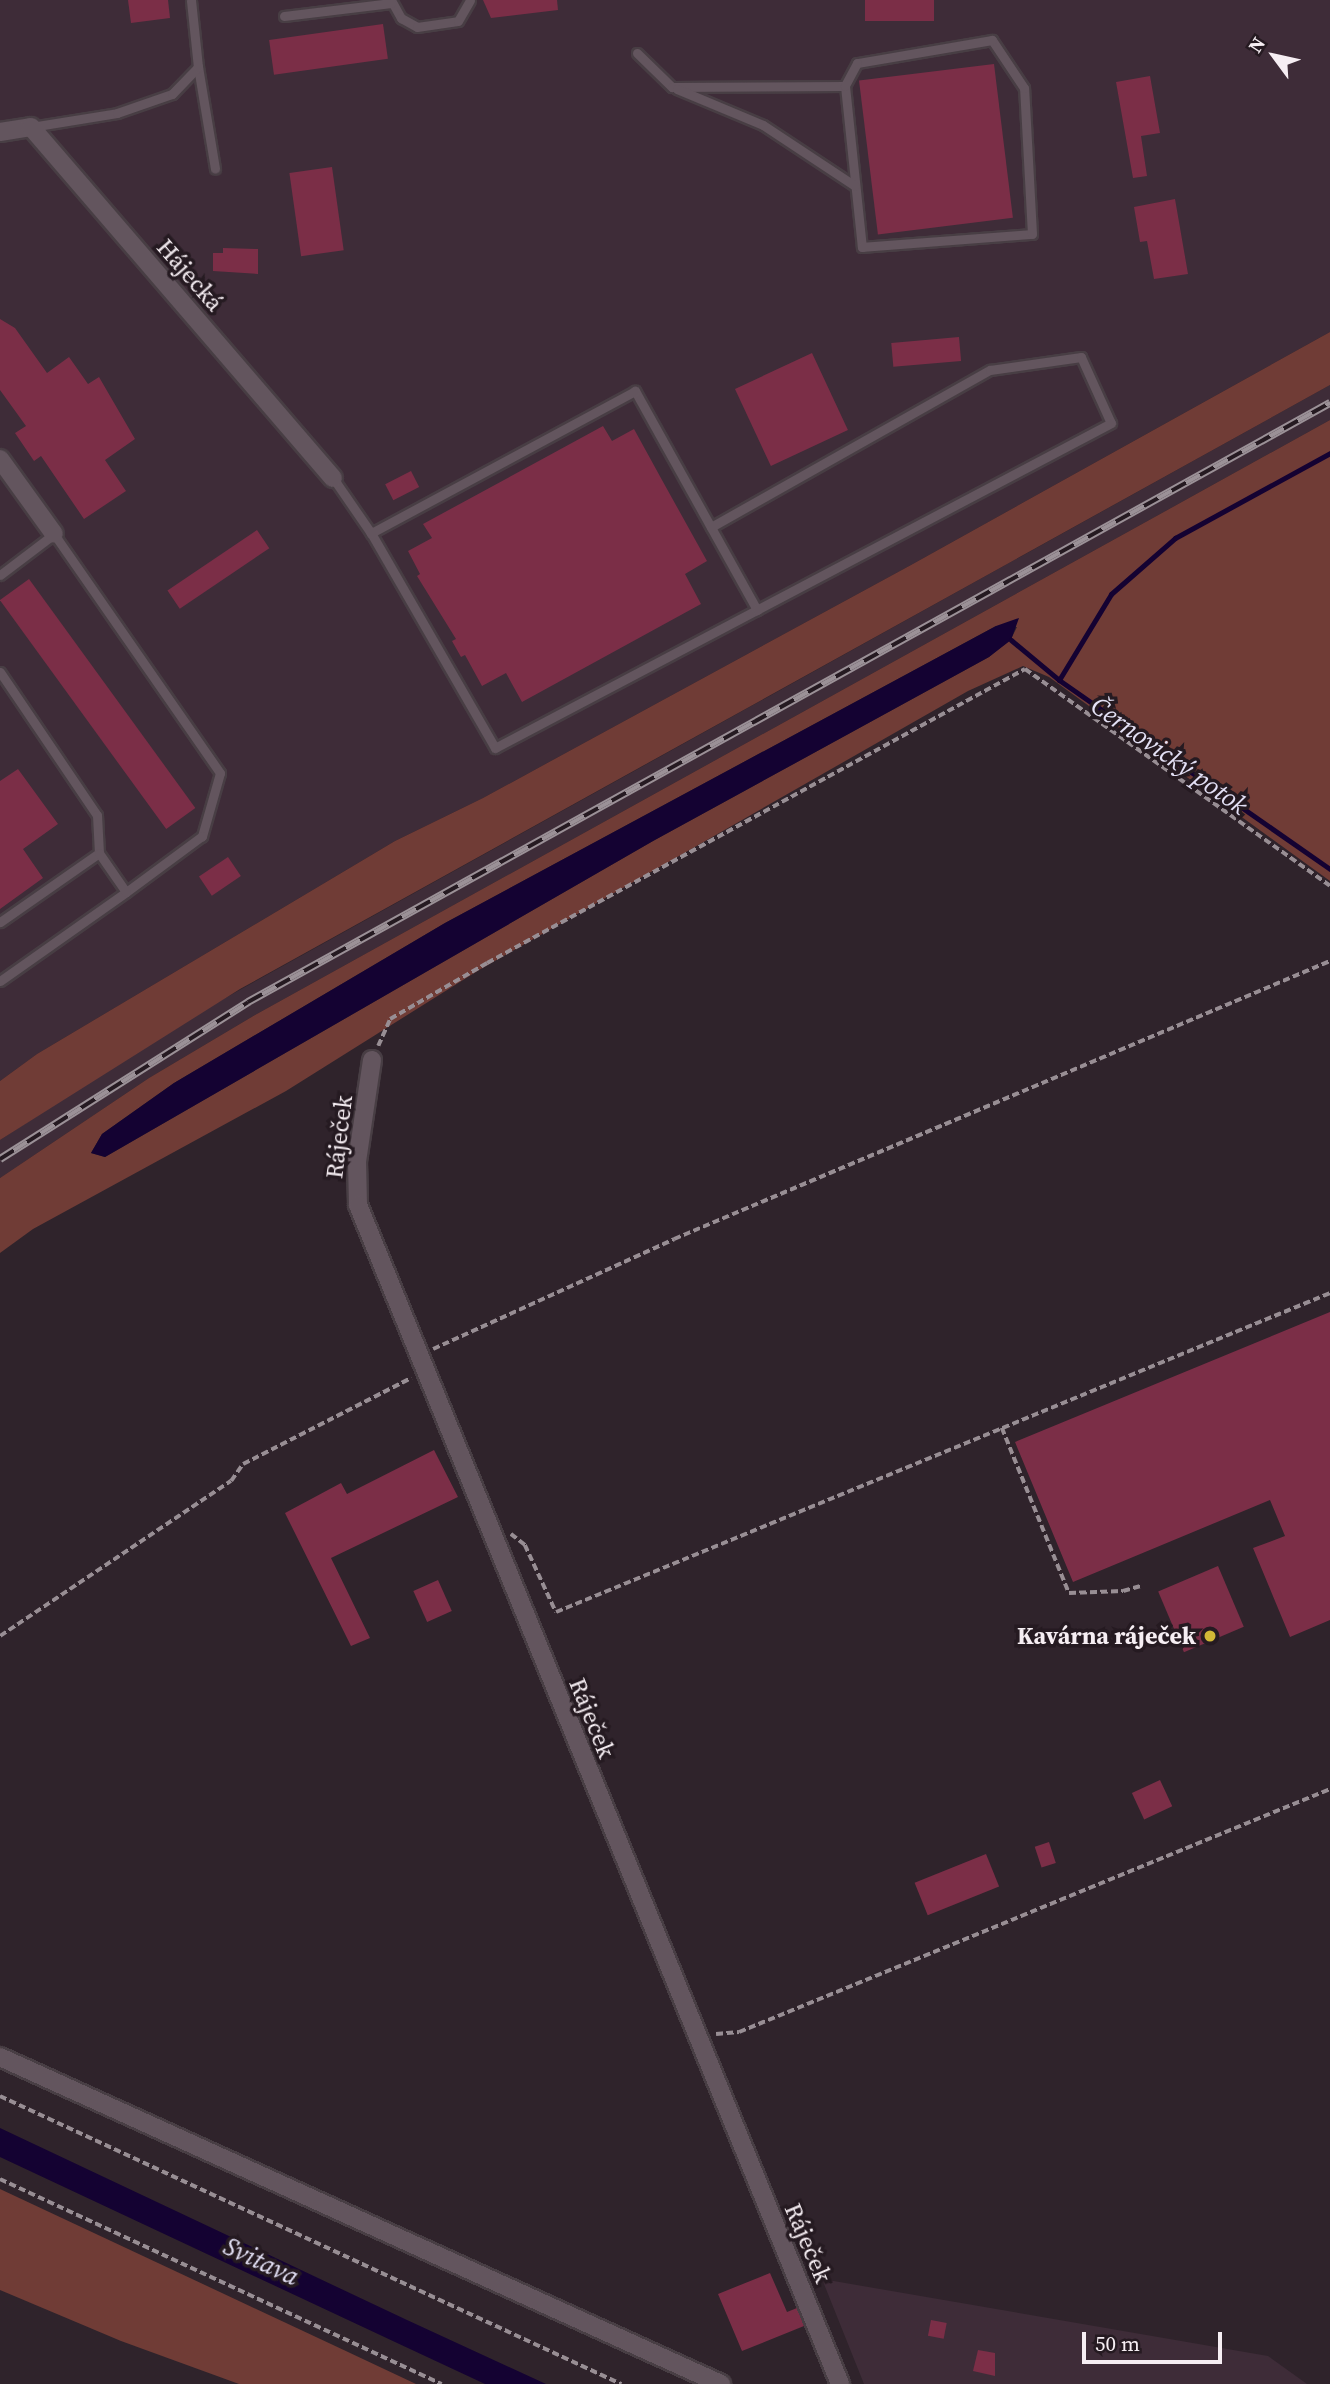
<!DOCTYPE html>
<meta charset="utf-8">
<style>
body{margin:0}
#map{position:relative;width:1330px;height:2384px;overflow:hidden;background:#2f232b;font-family:"Source Serif 4",serif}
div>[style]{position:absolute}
.built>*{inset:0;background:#3e2c38}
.green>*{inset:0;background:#703c36}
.water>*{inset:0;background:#140232}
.stream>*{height:5px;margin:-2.5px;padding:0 2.5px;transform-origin:2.5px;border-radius:2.5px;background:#140232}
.building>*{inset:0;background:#7b2e47;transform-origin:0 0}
.path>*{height:3.5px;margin-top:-1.75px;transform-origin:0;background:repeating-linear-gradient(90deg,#988e94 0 7px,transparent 0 10.5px)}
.roads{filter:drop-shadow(2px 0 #483e44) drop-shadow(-2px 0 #483e44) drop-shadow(0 2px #483e44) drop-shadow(0 -2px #483e44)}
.service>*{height:9px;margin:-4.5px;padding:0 4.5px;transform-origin:4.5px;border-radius:4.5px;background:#63555e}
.minor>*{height:18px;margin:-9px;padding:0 9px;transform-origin:9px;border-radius:9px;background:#63555e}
.rail>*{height:8px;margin-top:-4px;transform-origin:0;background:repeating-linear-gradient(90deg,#251a21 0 16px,#9b9197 0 32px);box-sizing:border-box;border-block:2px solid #9b9197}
.dots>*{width:19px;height:19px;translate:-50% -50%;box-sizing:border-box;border:4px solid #251a21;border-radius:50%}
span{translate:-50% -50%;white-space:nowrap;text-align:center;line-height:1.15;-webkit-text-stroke:7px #251a21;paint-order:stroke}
.street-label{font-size:24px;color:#f6eef3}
.poi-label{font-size:24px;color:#f6eef3;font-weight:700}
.right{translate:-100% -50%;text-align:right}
.water-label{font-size:26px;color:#e3e0f5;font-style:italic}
.north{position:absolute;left:1239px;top:21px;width:70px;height:70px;-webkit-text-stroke:5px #251a21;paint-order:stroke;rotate:303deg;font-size:19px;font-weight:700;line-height:28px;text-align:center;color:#f6eef3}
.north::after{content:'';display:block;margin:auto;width:24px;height:32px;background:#f6eef3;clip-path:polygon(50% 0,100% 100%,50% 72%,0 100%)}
.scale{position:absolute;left:1082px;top:2332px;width:140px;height:32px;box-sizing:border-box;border:4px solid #f6eef3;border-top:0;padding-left:9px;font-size:21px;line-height:24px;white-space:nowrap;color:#f6eef3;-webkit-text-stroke:5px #251a21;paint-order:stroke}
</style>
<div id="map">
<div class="built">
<div style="clip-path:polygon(0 0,1330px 0,1330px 332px,911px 565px,483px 798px,395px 841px,37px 1054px,0 1081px)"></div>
<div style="clip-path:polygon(1330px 385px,1330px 420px,255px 1015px,149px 1078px,0 1178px,0 1140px,182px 1022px)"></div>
<div style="clip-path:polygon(822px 2279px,1268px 2356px,1307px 2384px,864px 2384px)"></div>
</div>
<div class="green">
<div style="clip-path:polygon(1330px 332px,1330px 385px,240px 989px,0 1140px,0 1081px,37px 1054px,395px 841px,483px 798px,911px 565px)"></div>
<div style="clip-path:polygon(evenodd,1330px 420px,1330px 881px,1049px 677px,1023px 666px,968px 691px,479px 970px,286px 1091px,33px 1229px,0 1253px,0 1178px,149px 1078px,255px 1015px,1330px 420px,996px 626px,1017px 627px,1011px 639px,989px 657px,653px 841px,105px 1157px,91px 1153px,102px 1134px,174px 1083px,445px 923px,996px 626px)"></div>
<div style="clip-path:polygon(0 2189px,348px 2352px,416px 2384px,239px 2384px,121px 2341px,0 2290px)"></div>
</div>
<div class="water">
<div style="clip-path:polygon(1019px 618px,1011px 640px,989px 657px,653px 841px,105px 1157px,91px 1153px,102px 1134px,174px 1083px,445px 923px,996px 626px)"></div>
<div style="clip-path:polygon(0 2128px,407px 2320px,546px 2384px,485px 2384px,395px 2342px,0 2157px)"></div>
</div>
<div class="stream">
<div style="left:1011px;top:640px;width:62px;rotate:39.8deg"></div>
<div style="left:1059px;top:680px;width:330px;rotate:34.9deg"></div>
<div style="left:1059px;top:680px;width:100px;rotate:-58.8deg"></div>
<div style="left:1111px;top:594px;width:85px;rotate:-41.2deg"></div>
<div style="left:1175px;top:538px;width:177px;rotate:-28.7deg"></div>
</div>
<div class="building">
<div style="clip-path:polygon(128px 0,168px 0,170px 18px,131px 23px)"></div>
<div style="clip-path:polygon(483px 0,557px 0,558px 10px,491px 18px)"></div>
<div style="left:865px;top:0;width:69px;height:21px"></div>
<div style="left:383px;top:24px;width:35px;height:115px;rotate:82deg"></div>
<div style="left:994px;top:64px;width:155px;height:136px;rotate:83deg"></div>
<div style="clip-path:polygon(1150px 76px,1160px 133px,1141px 136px,1147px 176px,1133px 178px,1116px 82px)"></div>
<div style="left:332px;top:167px;width:84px;height:43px;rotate:82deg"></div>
<div style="clip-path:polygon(1175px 199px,1188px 274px,1154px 279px,1147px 241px,1140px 242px,1134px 207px)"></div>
<div style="clip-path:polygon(223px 248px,258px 249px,258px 274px,213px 271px,213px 253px,223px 253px)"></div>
<div style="clip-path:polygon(0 319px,15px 328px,47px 373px,69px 357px,88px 384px,99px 377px,135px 439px,105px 460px,126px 491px,84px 519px,41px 456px,34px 461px,15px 433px,26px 426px,0 390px)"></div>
<div style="left:959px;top:337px;width:24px;height:68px;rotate:85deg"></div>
<div style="left:812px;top:353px;width:85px;height:85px;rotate:65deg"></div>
<div style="clip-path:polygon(603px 426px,612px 441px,634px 429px,662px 480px,707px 561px,685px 574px,701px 604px,522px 702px,506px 673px,482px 686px,465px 655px,461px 657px,452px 641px,456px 639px,417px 576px,420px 574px,408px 551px,432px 538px,423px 524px)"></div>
<div style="left:411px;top:471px;width:18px;height:29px;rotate:63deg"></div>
<div style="left:257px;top:530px;width:22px;height:108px;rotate:56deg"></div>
<div style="left:29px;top:579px;width:283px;height:36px;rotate:54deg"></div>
<div style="clip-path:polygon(18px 769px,58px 824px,23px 849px,43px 878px,0 909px,0 781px)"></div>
<div style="left:228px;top:857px;width:23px;height:35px;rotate:56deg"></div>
<div style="clip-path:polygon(1330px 1312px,1330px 1620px,1290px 1637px,1253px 1548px,1285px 1536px,1270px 1500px,1073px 1582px,1015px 1442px)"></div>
<div style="clip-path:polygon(434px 1450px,458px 1497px,331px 1558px,370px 1638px,351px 1646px,285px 1513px,341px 1483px,347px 1494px)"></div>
<div style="left:1218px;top:1566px;width:66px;height:65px;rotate:67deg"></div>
<div style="left:438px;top:1580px;width:34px;height:27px;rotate:66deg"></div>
<div style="left:1160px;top:1780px;width:29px;height:31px;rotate:65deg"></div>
<div style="left:1049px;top:1842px;width:22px;height:15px;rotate:72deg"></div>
<div style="left:986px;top:1854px;width:35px;height:77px;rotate:68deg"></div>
<div style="clip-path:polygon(770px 2273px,787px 2312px,797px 2308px,804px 2326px,742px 2351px,718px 2294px)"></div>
<div style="left:931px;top:2320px;width:16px;height:16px;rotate:11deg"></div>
<div style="clip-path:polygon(978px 2350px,995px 2353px,995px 2376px,973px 2371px)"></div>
</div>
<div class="path">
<div style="left:378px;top:1046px;width:30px;rotate:-66deg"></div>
<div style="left:390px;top:1019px;width:112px;rotate:-30deg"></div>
<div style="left:487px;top:963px;width:613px;rotate:-28.66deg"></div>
<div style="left:1025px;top:669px;width:374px;rotate:35.4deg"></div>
<div style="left:433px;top:1349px;width:265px;rotate:-24.5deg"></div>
<div style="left:674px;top:1239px;width:712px;rotate:-22.97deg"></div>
<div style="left:1002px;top:1428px;width:178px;rotate:67.9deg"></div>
<div style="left:1069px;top:1593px;width:54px;rotate:-2.1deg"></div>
<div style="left:1123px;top:1591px;width:19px;rotate:-16deg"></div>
<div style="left:511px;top:1534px;width:18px;rotate:38deg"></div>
<div style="left:525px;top:1545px;width:74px;rotate:65.2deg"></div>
<div style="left:556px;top:1612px;width:837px;rotate:-22.4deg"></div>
<div style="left:0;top:1636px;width:278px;rotate:-33.9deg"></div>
<div style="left:231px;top:1481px;width:21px;rotate:-55deg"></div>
<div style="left:243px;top:1464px;width:189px;rotate:-27.1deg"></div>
<div style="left:716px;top:2034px;width:23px;rotate:-5deg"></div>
<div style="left:739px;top:2032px;width:639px;rotate:-22.35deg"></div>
<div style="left:0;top:2096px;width:685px;rotate:24.88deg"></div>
<div style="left:0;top:2179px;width:487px;rotate:24.9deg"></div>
</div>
<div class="roads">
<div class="service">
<div style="left:391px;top:0;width:21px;rotate:61deg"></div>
<div style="left:401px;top:18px;width:18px;rotate:29deg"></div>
<div style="left:417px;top:27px;width:41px;rotate:-8.3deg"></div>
<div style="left:458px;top:21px;width:24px;rotate:-60deg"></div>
<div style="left:284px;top:16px;width:108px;rotate:-6.9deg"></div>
<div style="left:637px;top:53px;width:49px;rotate:44.2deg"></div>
<div style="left:672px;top:87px;width:173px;rotate:-0.3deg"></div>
<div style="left:845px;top:86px;width:162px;rotate:84deg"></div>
<div style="left:862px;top:247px;width:170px;rotate:-4.4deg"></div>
<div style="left:1032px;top:234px;width:146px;rotate:-93.1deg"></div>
<div style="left:1024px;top:88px;width:58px;rotate:-123.7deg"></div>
<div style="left:992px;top:40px;width:137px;rotate:170.3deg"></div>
<div style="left:857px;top:63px;width:26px;rotate:118deg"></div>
<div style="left:198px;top:67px;width:103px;rotate:80.5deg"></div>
<div style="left:677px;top:89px;width:93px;rotate:22.7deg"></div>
<div style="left:763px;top:125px;width:110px;rotate:33.5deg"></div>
<div style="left:31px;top:127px;width:87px;rotate:-9.2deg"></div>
<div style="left:117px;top:113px;width:58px;rotate:-19.1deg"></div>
<div style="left:172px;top:94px;width:37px;rotate:-46deg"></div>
<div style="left:198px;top:67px;width:67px;rotate:-96deg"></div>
<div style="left:333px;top:478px;width:67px;rotate:55.4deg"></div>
<div style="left:371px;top:533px;width:248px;rotate:60deg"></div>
<div style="left:495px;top:748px;width:296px;rotate:-27.8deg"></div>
<div style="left:757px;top:610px;width:251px;rotate:-119.1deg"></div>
<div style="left:635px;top:391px;width:300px;rotate:151.7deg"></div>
<div style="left:711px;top:527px;width:320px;rotate:-29.4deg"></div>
<div style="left:990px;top:370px;width:92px;rotate:-8.1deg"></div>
<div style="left:1081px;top:357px;width:72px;rotate:65.6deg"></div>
<div style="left:1111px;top:423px;width:400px;rotate:152.2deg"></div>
<div style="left:0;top:575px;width:68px;rotate:-37.2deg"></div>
<div style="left:54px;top:534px;width:291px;rotate:55.2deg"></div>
<div style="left:220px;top:773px;width:66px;rotate:105.9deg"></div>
<div style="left:202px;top:836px;width:94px;rotate:143.6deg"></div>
<div style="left:0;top:672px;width:173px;rotate:55.9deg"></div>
<div style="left:97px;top:815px;width:38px;rotate:87deg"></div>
<div style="left:99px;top:853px;width:121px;rotate:145.1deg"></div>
<div style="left:0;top:981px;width:154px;rotate:-35.2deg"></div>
<div style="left:126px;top:892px;width:47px;rotate:-124.7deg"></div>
</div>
<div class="minor">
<div style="left:0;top:132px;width:31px;rotate:-9deg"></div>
<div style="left:31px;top:127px;width:463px;rotate:49.3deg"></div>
<div style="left:0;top:459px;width:92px;rotate:54.2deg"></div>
<div style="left:372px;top:1060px;width:102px;rotate:98.4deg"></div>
<div style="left:357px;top:1161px;width:44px;rotate:88.7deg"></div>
<div style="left:358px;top:1205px;width:1274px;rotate:67.76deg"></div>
<div style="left:0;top:2057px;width:792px;rotate:24.4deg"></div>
</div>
</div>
<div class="rail">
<div style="left:0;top:1159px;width:294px;rotate:-32.3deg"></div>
<div style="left:248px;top:1002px;width:1237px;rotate:-28.97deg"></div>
</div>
<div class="dots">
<div style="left:1210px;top:1636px;background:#d1b736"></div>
</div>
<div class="street-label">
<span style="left:190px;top:275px;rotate:49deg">Hájecká</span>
<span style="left:339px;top:1137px;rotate:-83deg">Ráječek</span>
<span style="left:592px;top:1718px;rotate:68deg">Ráječek</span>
<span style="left:808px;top:2243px;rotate:67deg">Ráječek</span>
</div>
<div class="poi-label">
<span class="right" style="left:1196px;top:1636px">Kavárna ráječek</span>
</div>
<div class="water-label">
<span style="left:1169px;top:756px;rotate:35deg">Černovický potok</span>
<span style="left:261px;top:2262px;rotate:25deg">Svitava</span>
</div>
<div class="north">N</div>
<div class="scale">50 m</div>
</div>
